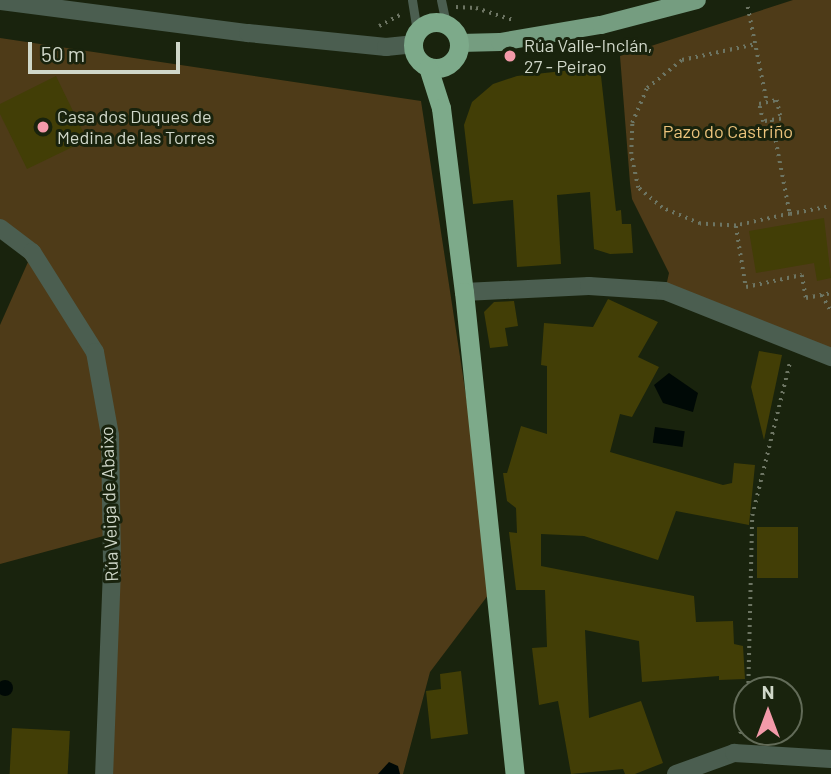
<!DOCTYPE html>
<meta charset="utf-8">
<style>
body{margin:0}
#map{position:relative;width:831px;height:774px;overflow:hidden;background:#19230d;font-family:Barlow,sans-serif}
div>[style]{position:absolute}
.green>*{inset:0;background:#4e3b18}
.water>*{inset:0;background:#000906;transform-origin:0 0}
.round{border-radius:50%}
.building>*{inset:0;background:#423e06;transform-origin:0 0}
.path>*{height:3.5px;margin-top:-1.75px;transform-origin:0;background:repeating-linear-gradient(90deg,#6d7563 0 2px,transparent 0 7px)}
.service>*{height:9px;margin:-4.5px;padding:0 4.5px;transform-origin:4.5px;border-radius:4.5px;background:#4b5e50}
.minor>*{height:18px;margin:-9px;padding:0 9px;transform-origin:9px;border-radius:9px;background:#4b5e50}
.primary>*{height:18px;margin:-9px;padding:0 9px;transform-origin:9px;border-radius:9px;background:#759d80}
.trunk>*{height:19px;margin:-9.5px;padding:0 9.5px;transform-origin:9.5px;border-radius:9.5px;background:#7daa8a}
.trunk>.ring{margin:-9.5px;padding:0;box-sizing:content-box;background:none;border:19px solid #7daa8a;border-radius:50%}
.dots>*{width:19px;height:19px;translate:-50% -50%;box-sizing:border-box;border:4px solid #19230d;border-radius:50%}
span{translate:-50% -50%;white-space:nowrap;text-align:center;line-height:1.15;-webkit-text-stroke:6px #19230d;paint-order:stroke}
.poi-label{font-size:18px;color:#d0d7c9}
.left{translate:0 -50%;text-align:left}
.park-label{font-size:18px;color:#edc47c}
.street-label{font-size:18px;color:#d0d7c9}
.north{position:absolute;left:733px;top:676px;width:70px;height:70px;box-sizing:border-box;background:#19230d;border:2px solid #626b58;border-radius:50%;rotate:0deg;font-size:19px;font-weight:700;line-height:28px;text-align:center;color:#d0d7c9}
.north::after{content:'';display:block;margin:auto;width:24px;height:32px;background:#f39aa9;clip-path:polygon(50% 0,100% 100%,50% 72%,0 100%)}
.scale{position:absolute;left:28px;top:42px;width:152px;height:32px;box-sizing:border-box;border:4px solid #d0d7c9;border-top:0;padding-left:9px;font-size:21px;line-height:24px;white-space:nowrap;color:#d0d7c9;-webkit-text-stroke:5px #19230d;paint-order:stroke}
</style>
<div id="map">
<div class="green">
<div style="clip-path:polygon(793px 0,831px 0,831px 357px,665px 291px,669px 273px,632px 199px,630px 183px,620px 56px)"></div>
<div style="clip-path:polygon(0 38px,421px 101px,495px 586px,430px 672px,403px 774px,102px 774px,111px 534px,0 564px,0 325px,28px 262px,0 228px)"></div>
</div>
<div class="water">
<div style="clip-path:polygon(669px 373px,698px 393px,693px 412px,663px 403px,654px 385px)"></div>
<div style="left:655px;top:427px;width:30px;height:16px;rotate:8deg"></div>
<div class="round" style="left:-3px;top:680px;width:16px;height:16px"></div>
<div style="clip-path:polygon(389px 762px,398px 766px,400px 774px,378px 774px)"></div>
</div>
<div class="building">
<div style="clip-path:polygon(600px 67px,616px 211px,621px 210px,622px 224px,631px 224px,633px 253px,610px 254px,594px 249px,590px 192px,557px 195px,561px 264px,517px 267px,513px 200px,473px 204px,464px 125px,472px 102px,493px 84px,517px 76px)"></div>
<div style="clip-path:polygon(56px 76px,87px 140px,27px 169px,0 114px,0 104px)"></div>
<div style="clip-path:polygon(824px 218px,831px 278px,817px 281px,814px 263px,756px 273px,749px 231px)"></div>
<div style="clip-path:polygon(608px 299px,658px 322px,638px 357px,659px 367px,632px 417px,620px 414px,610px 452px,723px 485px,732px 483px,734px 463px,755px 465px,749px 525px,676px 511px,658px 560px,584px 536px,541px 534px,541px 566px,694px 596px,696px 622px,733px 621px,734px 644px,743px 646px,745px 679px,719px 680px,719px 676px,642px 682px,639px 641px,585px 630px,589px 718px,641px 701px,663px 763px,635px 774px,625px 774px,623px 769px,571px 774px,558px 701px,539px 705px,532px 648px,547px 647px,545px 590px,516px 590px,509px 532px,517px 533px,516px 508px,507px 501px,503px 473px,507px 473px,521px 426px,547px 434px,547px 366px,541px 365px,544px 323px,593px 327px)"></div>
<div style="clip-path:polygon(514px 301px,518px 326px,505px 328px,508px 346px,490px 348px,484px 312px,494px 302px)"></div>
<div style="clip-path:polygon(759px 351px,782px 355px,764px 440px,751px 387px)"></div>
<div style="left:798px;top:527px;width:51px;height:41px;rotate:90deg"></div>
<div style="clip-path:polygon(461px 671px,468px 734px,431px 739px,426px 691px,441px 689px,440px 674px)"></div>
<div style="left:12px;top:728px;width:58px;height:46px;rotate:3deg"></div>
</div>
<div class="path">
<div style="left:456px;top:7px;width:20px;rotate:3deg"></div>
<div style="left:476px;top:8px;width:38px;rotate:18deg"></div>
<div style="left:748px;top:7px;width:97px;rotate:78.7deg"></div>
<div style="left:379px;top:26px;width:24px;rotate:-28deg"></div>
<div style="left:777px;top:100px;width:19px;rotate:78deg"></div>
<div style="left:781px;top:119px;width:18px;rotate:171deg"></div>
<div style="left:763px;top:122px;width:18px;rotate:-103deg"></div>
<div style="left:759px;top:104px;width:18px;rotate:-13deg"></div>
<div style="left:772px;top:120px;width:96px;rotate:79.2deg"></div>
<div style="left:790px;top:214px;width:55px;rotate:167.5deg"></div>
<div style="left:736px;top:226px;width:62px;rotate:80.7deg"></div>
<div style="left:746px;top:287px;width:57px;rotate:-12.1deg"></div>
<div style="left:802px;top:275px;width:23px;rotate:80deg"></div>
<div style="left:806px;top:298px;width:25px;rotate:-11deg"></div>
<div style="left:790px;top:214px;width:42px;rotate:-11deg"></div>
<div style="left:736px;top:226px;width:36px;rotate:-177deg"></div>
<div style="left:700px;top:224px;width:41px;rotate:-157.2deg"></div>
<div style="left:662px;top:208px;width:31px;rotate:-140deg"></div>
<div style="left:638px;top:188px;width:35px;rotate:-102deg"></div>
<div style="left:631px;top:154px;width:31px;rotate:-88deg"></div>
<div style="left:632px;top:123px;width:38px;rotate:-67deg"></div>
<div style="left:647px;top:88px;width:45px;rotate:-38.7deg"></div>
<div style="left:682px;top:60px;width:76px;rotate:-12.2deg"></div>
<div style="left:822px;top:295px;width:18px;rotate:61deg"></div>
<div style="left:748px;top:690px;width:174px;rotate:-88.7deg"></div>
<div style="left:752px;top:516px;width:160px;rotate:-76.2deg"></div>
<div style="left:740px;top:734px;width:26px;rotate:-74deg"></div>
</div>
<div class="service">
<div style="left:412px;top:0;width:31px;rotate:81deg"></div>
<div style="left:441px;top:0;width:25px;rotate:78deg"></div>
</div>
<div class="minor">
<div style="left:0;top:1px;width:250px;rotate:7.4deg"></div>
<div style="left:248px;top:33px;width:139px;rotate:5.8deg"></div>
<div style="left:386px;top:47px;width:27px;rotate:-6deg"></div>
<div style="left:0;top:228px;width:40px;rotate:37deg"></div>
<div style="left:32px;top:252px;width:118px;rotate:57.8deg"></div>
<div style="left:95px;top:352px;width:84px;rotate:79.8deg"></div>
<div style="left:110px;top:435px;width:134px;rotate:89.1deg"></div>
<div style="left:112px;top:569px;width:205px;rotate:92.2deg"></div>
<div style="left:464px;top:292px;width:125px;rotate:-2.7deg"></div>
<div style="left:589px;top:286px;width:76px;rotate:3.8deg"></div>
<div style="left:665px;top:291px;width:179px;rotate:21.7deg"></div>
<div style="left:676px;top:774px;width:62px;rotate:-19.9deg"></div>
<div style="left:734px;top:753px;width:97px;rotate:3.5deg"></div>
</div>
<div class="primary">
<div style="left:460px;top:43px;width:40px;rotate:-1.4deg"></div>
<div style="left:500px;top:42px;width:102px;rotate:-9.6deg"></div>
<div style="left:601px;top:25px;width:99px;rotate:-14.6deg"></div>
</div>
<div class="trunk">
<div class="ring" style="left:413px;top:22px;width:27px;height:27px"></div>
<div style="left:428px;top:67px;width:43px;rotate:72.4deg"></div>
<div style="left:441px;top:108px;width:185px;rotate:82.9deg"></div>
<div style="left:464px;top:292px;width:485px;rotate:84deg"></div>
</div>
<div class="dots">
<div style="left:510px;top:56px;background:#f39aa9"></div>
<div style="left:43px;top:127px;background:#f39aa9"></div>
</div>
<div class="poi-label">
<span class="left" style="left:524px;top:56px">Rúa Valle-Inclán,<br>27 - Peirao</span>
<span class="left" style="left:57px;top:127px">Casa dos Duques de<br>Medina de las Torres</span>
</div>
<div class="park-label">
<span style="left:728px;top:131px">Pazo do Castriño</span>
</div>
<div class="street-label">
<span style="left:109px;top:504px;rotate:-92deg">Rúa Veiga de Abaixo</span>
</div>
<div class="north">N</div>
<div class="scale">50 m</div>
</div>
